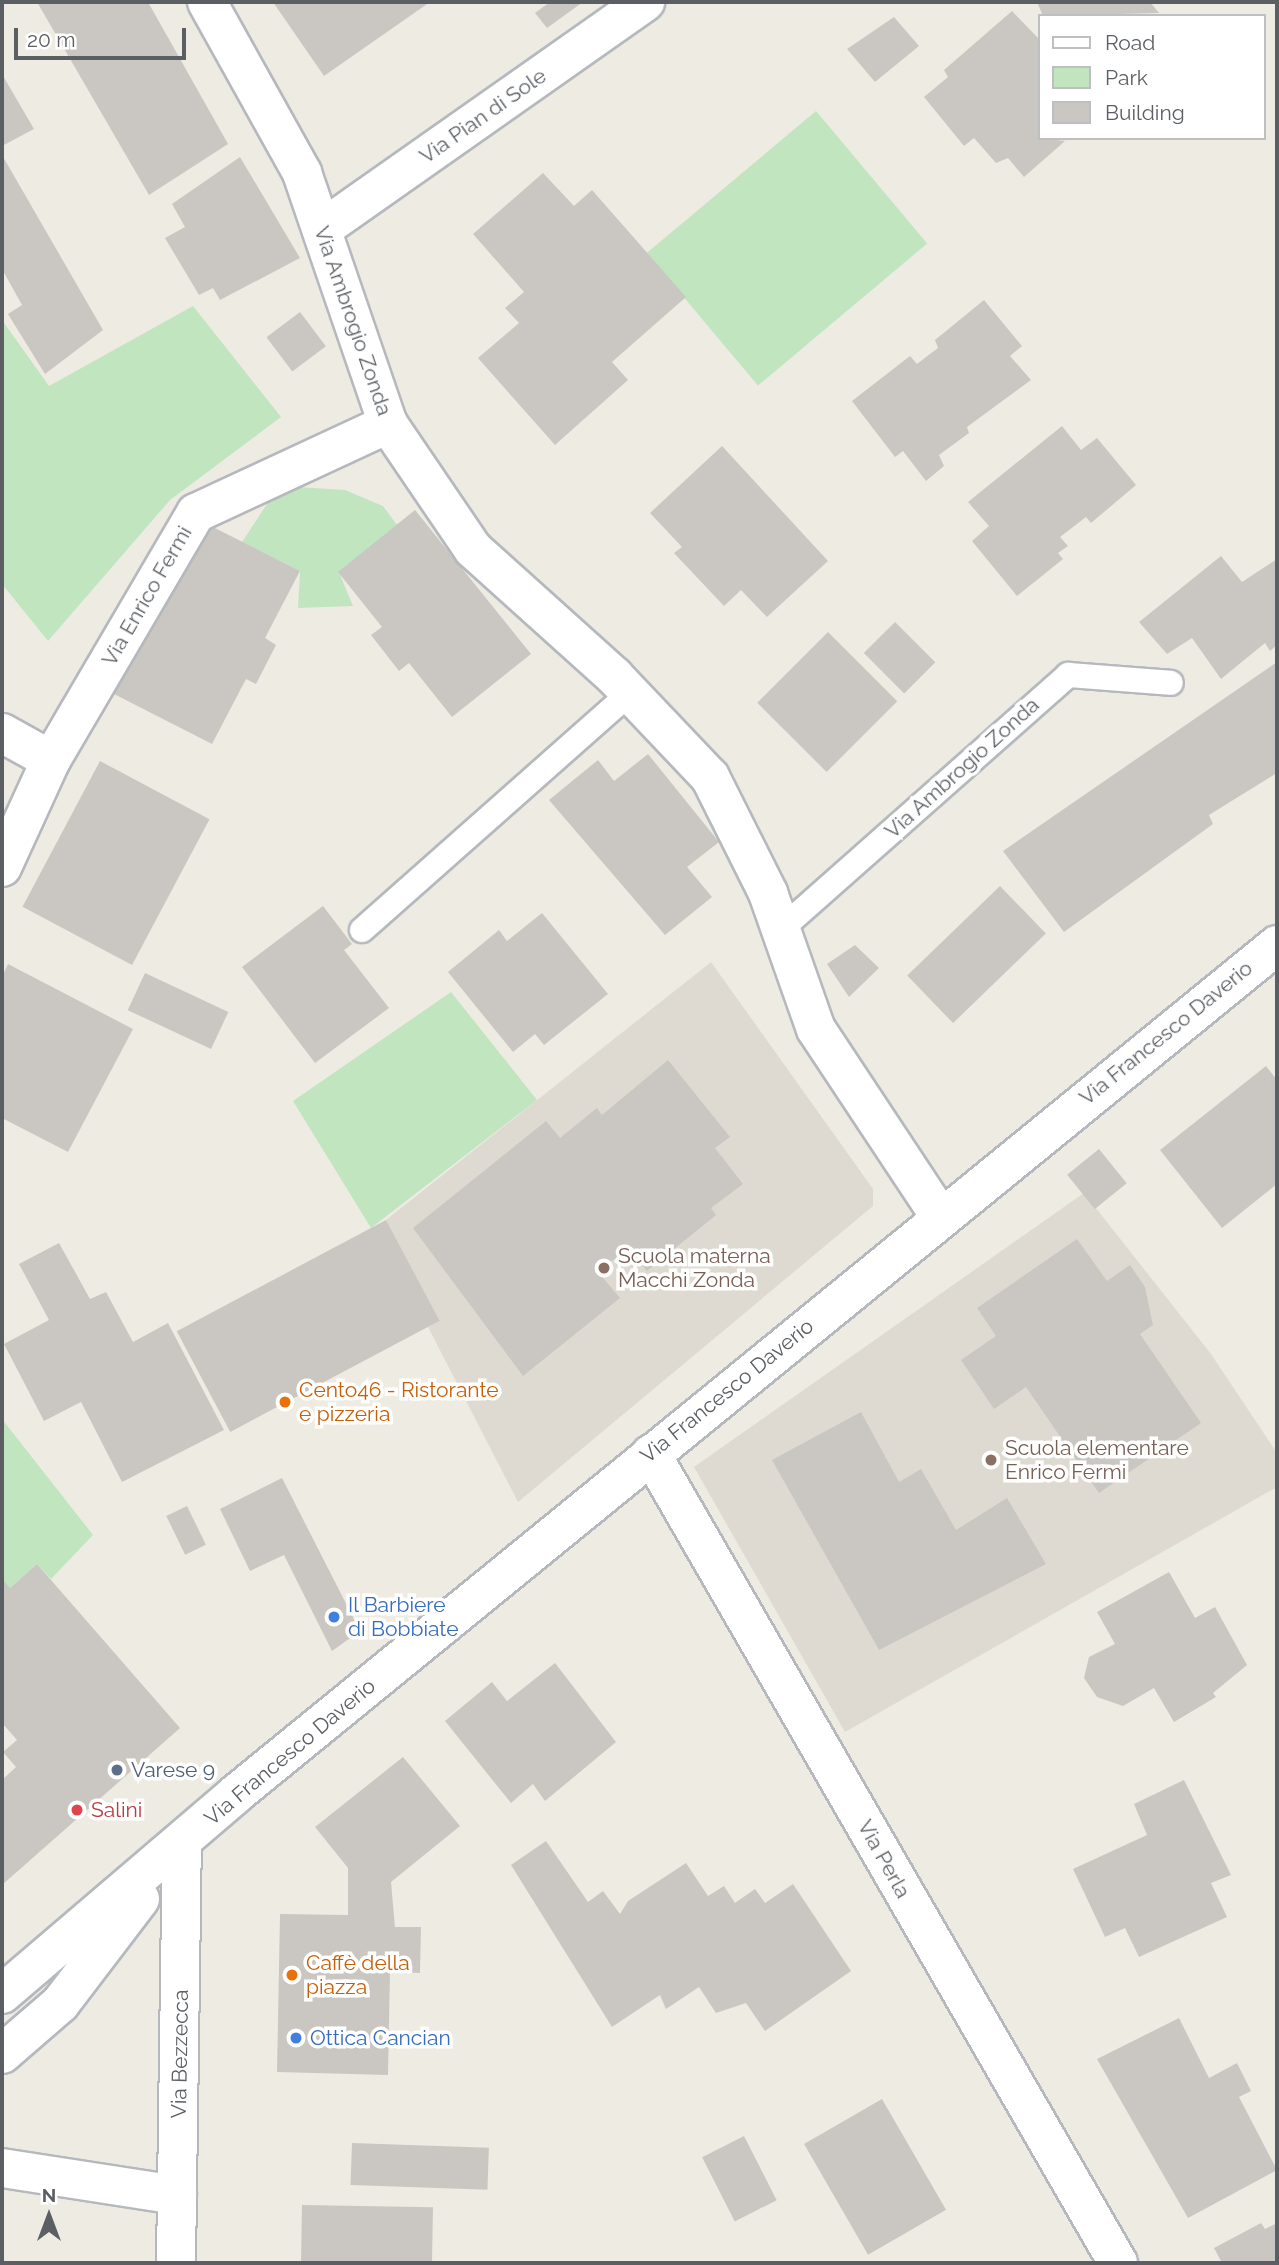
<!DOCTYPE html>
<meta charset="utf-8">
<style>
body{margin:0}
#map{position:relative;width:1279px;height:2265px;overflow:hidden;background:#eeebe3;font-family:Raleway,sans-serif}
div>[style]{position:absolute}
.education>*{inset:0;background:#dedad1}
.green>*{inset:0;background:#c1e5bf;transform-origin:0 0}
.building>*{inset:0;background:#cac7c2;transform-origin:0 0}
.roads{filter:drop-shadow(2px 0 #b5b9bd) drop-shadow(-2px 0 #b5b9bd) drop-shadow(0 2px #b5b9bd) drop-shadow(0 -2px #b5b9bd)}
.lane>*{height:24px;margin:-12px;padding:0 12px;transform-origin:12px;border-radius:12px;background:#fff}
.street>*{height:38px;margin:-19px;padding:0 19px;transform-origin:19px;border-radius:19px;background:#fff}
.secondary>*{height:38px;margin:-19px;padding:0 19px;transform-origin:19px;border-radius:19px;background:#fff}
.dots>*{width:19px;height:19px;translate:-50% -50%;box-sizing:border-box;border:4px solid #fff;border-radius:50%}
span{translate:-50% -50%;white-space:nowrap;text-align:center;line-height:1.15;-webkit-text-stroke:7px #fff;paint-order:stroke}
.street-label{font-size:21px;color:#5b5f63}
.education-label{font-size:21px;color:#785e54}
.left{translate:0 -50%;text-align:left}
.food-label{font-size:21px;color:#c56008}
.shop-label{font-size:21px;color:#366cbe}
.service-label{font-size:21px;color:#4e5e75}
.health-label{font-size:21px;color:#be3a42}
.frame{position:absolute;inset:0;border:4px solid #5b5f63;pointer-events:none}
.legend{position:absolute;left:1038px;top:14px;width:228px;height:126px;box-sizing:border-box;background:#fff;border:2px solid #bdbfc1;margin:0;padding:9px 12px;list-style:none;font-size:21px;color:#5b5f63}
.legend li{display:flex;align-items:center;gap:14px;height:35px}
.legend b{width:35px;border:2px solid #bdbfc1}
.north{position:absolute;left:14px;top:2181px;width:70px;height:70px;-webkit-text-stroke:5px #fff;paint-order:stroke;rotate:0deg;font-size:19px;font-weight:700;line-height:28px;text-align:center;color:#5b5f63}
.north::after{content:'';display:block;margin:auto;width:24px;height:32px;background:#5b5f63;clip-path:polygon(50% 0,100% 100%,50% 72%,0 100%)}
.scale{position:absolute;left:14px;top:28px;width:172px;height:32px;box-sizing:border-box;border:4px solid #5b5f63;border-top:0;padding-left:9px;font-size:21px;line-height:24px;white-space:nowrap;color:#5b5f63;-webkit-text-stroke:5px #fff;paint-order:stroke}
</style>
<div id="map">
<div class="education">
<div style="clip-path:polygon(711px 962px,873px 1189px,873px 1206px,518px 1502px,428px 1327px,438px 1321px,386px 1220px)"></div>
<div style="clip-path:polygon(1084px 1193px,1211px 1354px,1277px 1453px,1277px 1487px,845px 1732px,694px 1467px)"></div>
</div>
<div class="green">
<div style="left:816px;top:111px;width:173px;height:221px;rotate:50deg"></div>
<div style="clip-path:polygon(193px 306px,281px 417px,170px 500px,48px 641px,2px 584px,2px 320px,49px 386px)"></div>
<div style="clip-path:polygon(298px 487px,345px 490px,383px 506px,397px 525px,339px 572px,353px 606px,298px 608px,300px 571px,242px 542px,271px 498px)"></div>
<div style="clip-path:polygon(451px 992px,537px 1100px,371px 1228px,293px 1101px)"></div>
<div style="clip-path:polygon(2px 1419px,93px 1535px,51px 1579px,37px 1564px,10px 1588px,2px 1578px)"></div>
</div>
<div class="building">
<div style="clip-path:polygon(37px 2px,148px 2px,228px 144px,149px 195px)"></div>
<div style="clip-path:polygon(273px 2px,430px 2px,324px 76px)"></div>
<div style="clip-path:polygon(550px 2px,583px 2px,547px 28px,535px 13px)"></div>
<div style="clip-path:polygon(1037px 2px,1150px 2px,1159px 13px,1043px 16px)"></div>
<div style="clip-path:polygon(1012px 11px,1039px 39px,1039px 138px,1065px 141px,1024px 177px,1008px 158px,996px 163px,974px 138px,964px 146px,924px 97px,948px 77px,944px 70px)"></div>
<div style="clip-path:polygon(894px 17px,919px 46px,875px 82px,847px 49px)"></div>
<div style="clip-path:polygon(2px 74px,34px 129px,2px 146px)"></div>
<div style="clip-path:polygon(2px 155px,103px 330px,45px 374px,8px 314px,22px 305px,2px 269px)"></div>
<div style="clip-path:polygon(240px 157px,300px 258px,220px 300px,213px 288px,199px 295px,165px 238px,185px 227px,172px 204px)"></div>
<div style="clip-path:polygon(543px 173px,574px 206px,592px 190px,686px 297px,612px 362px,628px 380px,555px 445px,478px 358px,519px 323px,505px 308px,524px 292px,473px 234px)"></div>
<div style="clip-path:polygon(984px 300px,1022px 346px,1010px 356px,1031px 380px,967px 427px,969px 433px,939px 455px,944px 466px,926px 481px,903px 451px,895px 457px,852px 401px,910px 356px,917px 364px,926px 357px,938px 348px,935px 340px)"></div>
<div style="left:300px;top:312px;width:43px;height:42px;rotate:53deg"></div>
<div style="clip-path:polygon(1062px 426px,1081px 450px,1097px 438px,1136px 485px,1091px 523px,1086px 517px,1060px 537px,1068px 546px,1058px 553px,1063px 559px,1017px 596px,972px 541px,989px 526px,968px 502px)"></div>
<div style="clip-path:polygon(722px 446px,828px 561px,767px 617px,741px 590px,724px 606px,674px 553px,682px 547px,650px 513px)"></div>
<div style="clip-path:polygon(415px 510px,531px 654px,452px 717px,409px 663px,399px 671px,371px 635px,382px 627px,338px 572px)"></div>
<div style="clip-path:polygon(203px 522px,300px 571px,265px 638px,276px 645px,256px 684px,246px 679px,212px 744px,114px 694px)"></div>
<div style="clip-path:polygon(1221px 556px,1242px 582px,1277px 559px,1277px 645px,1270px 651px,1265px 643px,1221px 679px,1192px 638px,1167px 654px,1139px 622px)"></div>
<div style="left:895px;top:622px;width:57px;height:44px;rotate:45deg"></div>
<div style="left:828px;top:632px;width:98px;height:100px;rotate:45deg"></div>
<div style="clip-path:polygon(1277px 662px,1277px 773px,1209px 815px,1213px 824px,1064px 932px,1003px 851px)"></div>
<div style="clip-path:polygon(648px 754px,719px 842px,687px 867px,712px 897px,665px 935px,549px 800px,598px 760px,614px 781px)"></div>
<div style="left:100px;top:761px;width:124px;height:165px;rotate:28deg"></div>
<div style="left:1000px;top:886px;width:66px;height:129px;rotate:46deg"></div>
<div style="clip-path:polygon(323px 906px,352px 944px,344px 950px,389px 1008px,315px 1063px,242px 967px)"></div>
<div style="clip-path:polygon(542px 913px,608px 994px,544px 1045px,535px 1034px,513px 1052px,448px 972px,499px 930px,507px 941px)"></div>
<div style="clip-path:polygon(855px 945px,879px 968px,849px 997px,827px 964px)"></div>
<div style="clip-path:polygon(8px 964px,133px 1029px,68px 1152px,2px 1118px,2px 977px)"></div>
<div style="left:145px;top:973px;width:92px;height:41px;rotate:25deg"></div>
<div style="clip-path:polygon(668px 1060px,730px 1137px,715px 1148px,743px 1184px,711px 1208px,716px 1215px,647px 1271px,628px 1248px,598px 1272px,620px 1298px,523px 1376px,413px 1228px,546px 1121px,560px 1138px,597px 1108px,602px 1115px)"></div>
<div style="clip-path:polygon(1266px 1066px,1277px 1080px,1277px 1184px,1222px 1228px,1160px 1150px)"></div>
<div style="left:1099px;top:1149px;width:44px;height:41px;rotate:51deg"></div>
<div style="left:386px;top:1220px;width:114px;height:237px;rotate:62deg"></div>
<div style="clip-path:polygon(1077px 1239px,1107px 1281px,1130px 1265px,1145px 1287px,1153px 1325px,1140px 1334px,1201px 1423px,1099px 1493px,1026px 1387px,994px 1409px,961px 1360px,996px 1336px,977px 1308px)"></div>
<div style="clip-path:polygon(59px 1243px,90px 1299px,106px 1292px,133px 1342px,168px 1323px,224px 1430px,122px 1482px,81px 1402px,44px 1421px,4px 1344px,49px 1320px,19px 1264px)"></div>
<div style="clip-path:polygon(861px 1412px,899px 1482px,921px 1469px,956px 1530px,1007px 1498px,1046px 1564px,879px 1650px,772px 1460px)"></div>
<div style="clip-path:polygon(282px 1478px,360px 1631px,332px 1651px,284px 1555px,250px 1571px,220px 1509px)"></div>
<div style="left:187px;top:1506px;width:43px;height:23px;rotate:64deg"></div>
<div style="clip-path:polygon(37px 1564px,180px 1728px,2px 1885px,2px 1780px,16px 1767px,3px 1752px,17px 1740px,2px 1723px,2px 1578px,10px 1588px)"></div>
<div style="clip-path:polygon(1169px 1572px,1195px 1618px,1215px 1607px,1247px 1665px,1213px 1693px,1216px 1697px,1174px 1722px,1154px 1688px,1123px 1706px,1097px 1697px,1084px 1678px,1089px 1657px,1115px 1644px,1097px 1612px)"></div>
<div style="clip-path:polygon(555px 1663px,616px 1742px,545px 1801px,533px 1784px,511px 1803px,445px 1721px,492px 1682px,507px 1701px)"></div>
<div style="clip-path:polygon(403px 1757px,460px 1826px,391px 1882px,395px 1927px,421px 1927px,420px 1973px,390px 1972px,388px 2075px,277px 2072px,280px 1914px,348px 1915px,348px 1868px,315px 1827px)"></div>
<div style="clip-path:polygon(1184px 1780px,1231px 1875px,1211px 1883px,1227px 1917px,1139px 1957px,1125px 1928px,1105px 1937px,1073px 1869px,1147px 1835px,1134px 1804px)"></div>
<div style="clip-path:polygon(546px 1841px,588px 1902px,603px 1891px,620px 1914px,628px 1901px,686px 1863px,708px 1896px,724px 1886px,735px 1903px,755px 1889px,765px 1903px,793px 1884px,851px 1971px,765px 2031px,746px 2003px,716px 2013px,699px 1987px,666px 2009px,660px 1995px,612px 2027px,511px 1865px)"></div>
<div style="clip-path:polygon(1179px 2018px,1209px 2078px,1237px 2063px,1251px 2091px,1239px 2097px,1277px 2170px,1188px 2218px,1097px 2059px)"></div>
<div style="left:882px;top:2099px;width:128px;height:90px;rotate:60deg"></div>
<div style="left:744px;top:2136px;width:72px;height:47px;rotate:63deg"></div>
<div style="left:352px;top:2143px;width:137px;height:42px;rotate:2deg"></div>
<div style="left:302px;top:2205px;width:131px;height:58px;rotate:1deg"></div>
<div style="clip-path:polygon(1261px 2223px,1265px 2229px,1277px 2223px,1277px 2263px,1222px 2263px,1214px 2248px)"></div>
</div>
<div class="roads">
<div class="lane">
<div style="left:362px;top:930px;width:358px;rotate:-41.5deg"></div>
<div style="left:780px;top:930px;width:385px;rotate:-41.5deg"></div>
<div style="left:1068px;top:675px;width:103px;rotate:4.4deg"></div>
</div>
<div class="street">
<div style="left:207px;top:2px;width:196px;rotate:60.9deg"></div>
<div style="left:302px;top:173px;width:265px;rotate:71.1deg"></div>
<div style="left:388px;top:424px;width:151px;rotate:55.8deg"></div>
<div style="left:473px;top:549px;width:190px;rotate:42deg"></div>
<div style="left:614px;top:676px;width:139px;rotate:46.5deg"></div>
<div style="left:710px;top:777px;width:130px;rotate:63.4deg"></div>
<div style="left:768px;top:893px;width:144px;rotate:70.6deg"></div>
<div style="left:816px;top:1029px;width:224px;rotate:56.5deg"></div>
<div style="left:322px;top:229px;width:395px;rotate:-35.1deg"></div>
<div style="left:2px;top:733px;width:56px;rotate:28.9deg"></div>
<div style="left:2px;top:867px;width:118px;rotate:-65.4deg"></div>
<div style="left:51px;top:760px;width:286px;rotate:-59.6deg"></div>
<div style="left:196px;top:513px;width:212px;rotate:-24.9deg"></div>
<div style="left:651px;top:1454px;width:934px;rotate:60deg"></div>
<div style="left:2px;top:2168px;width:177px;rotate:8.8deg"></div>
<div style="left:176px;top:2263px;width:418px;rotate:-89.2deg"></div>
</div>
<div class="secondary">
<div style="left:2px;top:1994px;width:309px;rotate:-40.5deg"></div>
<div style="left:237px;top:1793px;width:1342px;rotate:-39.19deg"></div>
<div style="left:2px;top:2054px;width:77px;rotate:-40.8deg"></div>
<div style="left:60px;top:2004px;width:132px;rotate:-52.7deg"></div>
</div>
</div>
<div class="dots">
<div style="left:604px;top:1268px;background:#8d6e63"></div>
<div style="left:285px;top:1402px;background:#e8710a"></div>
<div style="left:991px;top:1460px;background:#8d6e63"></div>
<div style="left:334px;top:1617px;background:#3f7fe0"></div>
<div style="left:117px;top:1770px;background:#5c6f8a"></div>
<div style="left:77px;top:1810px;background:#e0444e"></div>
<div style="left:292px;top:1975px;background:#e8710a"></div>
<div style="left:296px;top:2038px;background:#3f7fe0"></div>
</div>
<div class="street-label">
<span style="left:483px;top:116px;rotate:-35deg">Via Pian di Sole</span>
<span style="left:353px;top:321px;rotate:71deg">Via Ambrogio Zonda</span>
<span style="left:147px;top:596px;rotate:-60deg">Via Enrico Fermi</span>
<span style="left:962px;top:768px;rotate:-42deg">Via Ambrogio Zonda</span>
<span style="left:1166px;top:1033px;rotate:-39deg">Via Francesco Daverio</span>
<span style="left:727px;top:1391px;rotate:-39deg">Via Francesco Daverio</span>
<span style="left:290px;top:1752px;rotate:-40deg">Via Francesco Daverio</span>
<span style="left:884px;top:1859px;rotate:61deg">Via Perla</span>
<span style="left:180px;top:2054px;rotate:-89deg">Via Bezzecca</span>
</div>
<div class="education-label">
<span class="left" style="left:618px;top:1268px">Scuola materna<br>Macchi Zonda</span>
<span class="left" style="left:1005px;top:1460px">Scuola elementare<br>Enrico Fermi</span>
</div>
<div class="food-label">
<span class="left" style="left:299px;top:1402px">Cento46 - Ristorante<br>e pizzeria</span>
<span class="left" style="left:306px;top:1975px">Caffè della<br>piazza</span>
</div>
<div class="shop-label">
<span class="left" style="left:348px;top:1617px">Il Barbiere<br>di Bobbiate</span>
<span class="left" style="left:310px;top:2038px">Ottica Cancian</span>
</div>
<div class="service-label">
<span class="left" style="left:131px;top:1770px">Varese 9</span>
</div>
<div class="health-label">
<span class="left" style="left:91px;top:1810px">Salini</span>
</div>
<div class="frame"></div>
<ul class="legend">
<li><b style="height:9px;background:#fff"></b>Road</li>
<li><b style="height:19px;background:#c1e5bf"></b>Park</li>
<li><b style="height:19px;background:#cac7c2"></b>Building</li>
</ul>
<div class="north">N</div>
<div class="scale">20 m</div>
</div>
